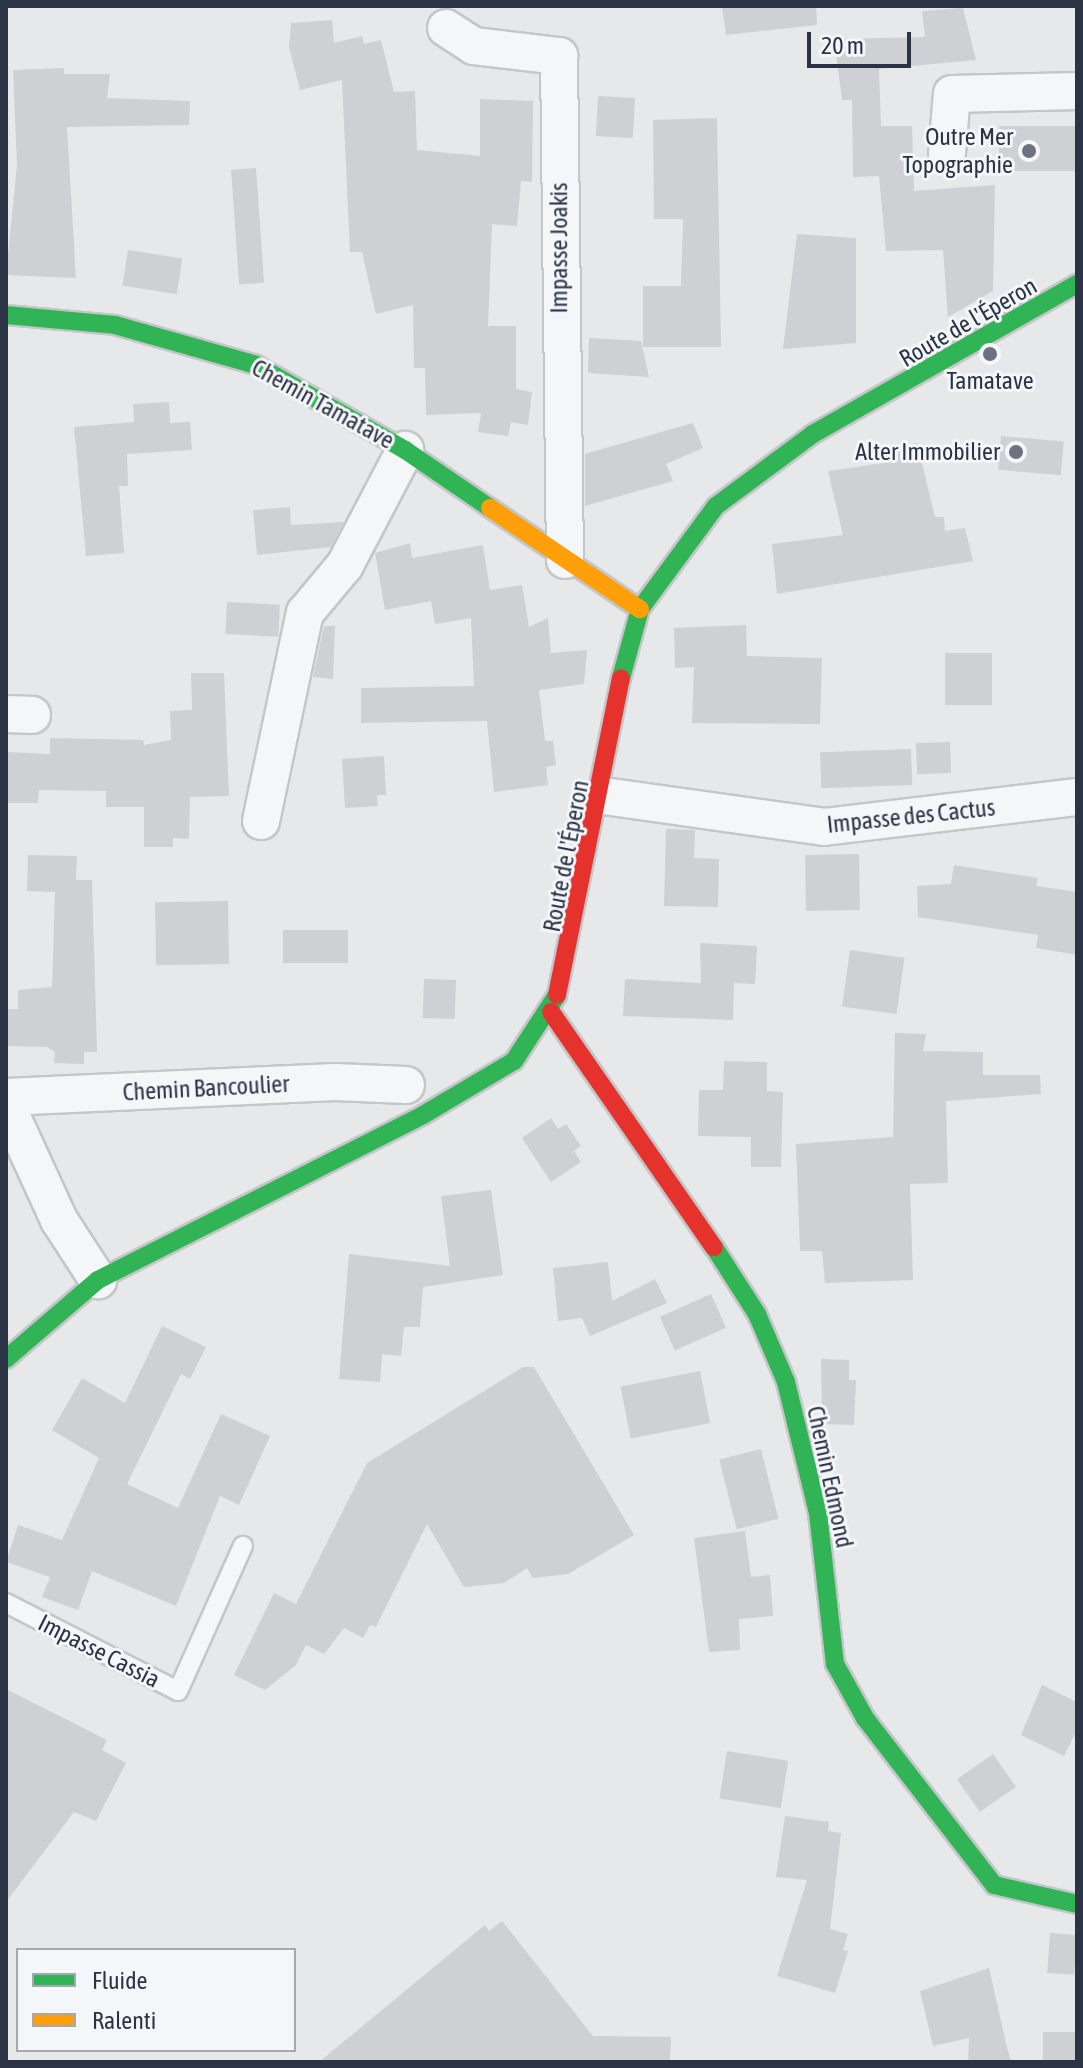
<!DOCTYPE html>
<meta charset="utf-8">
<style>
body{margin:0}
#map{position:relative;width:1083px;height:2068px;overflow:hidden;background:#e6e8ea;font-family:"Asap Condensed",sans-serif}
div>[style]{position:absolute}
.building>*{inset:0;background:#ced0d3;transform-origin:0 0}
.roads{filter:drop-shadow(2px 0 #c4c6c8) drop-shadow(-2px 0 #c4c6c8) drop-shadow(0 2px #c4c6c8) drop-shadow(0 -2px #c4c6c8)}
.lane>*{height:18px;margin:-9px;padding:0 9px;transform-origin:9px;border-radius:9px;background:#f5f6f7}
.street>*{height:36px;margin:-18px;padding:0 18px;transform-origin:18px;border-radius:18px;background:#f5f6f7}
.fast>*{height:18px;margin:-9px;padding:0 9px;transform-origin:9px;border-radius:9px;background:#30b455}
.slow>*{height:18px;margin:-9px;padding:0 9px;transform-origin:9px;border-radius:9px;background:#ff9f0a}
.jam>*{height:18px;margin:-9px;padding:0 9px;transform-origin:9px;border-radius:9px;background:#e5322d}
.dots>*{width:22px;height:22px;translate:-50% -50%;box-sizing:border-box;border:4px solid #f4f6f9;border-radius:50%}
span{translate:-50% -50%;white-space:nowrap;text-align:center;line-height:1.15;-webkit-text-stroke:6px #f4f6f9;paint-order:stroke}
.poi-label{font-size:24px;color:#2b3445}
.right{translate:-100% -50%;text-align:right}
.street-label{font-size:24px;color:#2b3445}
.frame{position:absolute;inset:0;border:8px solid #2b3445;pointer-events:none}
.legend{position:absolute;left:16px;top:1948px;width:280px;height:104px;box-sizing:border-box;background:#f4f6f9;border:2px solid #a4a8b1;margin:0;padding:10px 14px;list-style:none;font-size:24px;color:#2b3445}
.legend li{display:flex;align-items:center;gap:16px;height:40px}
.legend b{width:40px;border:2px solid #a4a8b1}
.scale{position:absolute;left:807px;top:32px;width:104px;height:36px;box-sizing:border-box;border:4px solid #2b3445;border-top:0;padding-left:10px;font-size:24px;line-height:28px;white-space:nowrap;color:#2b3445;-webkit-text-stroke:6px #f4f6f9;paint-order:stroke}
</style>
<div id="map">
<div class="building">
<div style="clip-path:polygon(722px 6px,816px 6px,817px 25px,726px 35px)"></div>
<div style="clip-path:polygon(963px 8px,976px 60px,879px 69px,881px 126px,912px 126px,914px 191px,995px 185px,993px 291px,948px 317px,943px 250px,886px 251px,879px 176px,853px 177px,852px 100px,842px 100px,834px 39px,925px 37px,922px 11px)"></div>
<div style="clip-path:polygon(332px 20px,334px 43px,362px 36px,364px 44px,381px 40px,394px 92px,415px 91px,417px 150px,480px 156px,480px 99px,533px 101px,532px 182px,521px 181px,517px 226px,492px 224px,488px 326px,516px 326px,516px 389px,532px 392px,528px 425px,511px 422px,508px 436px,478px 432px,481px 413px,426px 415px,425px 368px,414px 368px,413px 305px,376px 314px,362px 252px,350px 252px,342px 80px,300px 90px,289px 47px,291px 23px)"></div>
<div style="clip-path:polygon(64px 68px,64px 74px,110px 74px,107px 98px,190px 101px,189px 125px,67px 127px,76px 278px,6px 275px,17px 165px,13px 70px)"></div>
<div style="left:598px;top:96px;width:37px;height:40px;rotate:3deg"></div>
<div style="clip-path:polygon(717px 118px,721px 347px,643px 347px,643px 286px,681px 286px,683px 219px,654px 219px,653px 120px)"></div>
<div style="left:1077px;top:126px;width:45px;height:78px;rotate:90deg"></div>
<div style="left:256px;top:168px;width:115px;height:25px;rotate:86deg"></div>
<div style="clip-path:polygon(797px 234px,856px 238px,856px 343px,783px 349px)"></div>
<div style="left:128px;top:250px;width:55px;height:36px;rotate:9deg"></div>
<div style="clip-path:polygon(589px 338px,641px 341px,649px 377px,588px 373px)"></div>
<div style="clip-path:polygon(169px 402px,170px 423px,190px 422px,192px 450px,127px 454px,128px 486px,119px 486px,124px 553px,86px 556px,74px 427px,134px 422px,133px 404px)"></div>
<div style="clip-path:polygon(693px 423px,703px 448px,666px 464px,673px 481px,585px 506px,585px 454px)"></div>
<div style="left:1001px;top:436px;width:63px;height:34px;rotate:5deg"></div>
<div style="clip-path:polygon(917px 443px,935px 517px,944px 517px,945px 531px,965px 528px,973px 561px,777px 594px,772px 544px,843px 535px,828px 471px,884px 463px,882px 448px)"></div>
<div style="clip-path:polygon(290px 507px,291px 525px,344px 522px,331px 547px,257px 555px,253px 510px)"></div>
<div style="clip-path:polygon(410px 543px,412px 558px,483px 545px,490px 590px,522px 585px,529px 627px,548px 618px,551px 653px,587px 650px,584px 684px,539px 690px,545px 741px,553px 741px,556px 765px,546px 767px,548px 785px,494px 792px,487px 721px,361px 723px,361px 688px,474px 686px,471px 618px,435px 624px,431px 601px,385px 610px,375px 553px)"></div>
<div style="left:227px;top:602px;width:53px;height:32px;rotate:3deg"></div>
<div style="clip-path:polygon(746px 625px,747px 656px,822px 658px,820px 724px,692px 723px,694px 667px,675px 668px,674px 628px)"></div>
<div style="clip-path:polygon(324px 626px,335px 626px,333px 679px,313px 677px)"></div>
<div style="left:945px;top:653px;width:47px;height:52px"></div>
<div style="clip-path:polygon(191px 673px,224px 673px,229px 796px,190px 797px,189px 839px,173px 838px,173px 847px,144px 847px,144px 807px,106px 807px,106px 791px,39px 790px,38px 803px,6px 803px,6px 752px,50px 754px,50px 738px,143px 740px,144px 745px,171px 740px,170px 711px,192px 710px)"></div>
<div style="left:950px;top:742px;width:31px;height:34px;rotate:88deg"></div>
<div style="left:911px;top:749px;width:36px;height:91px;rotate:88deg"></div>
<div style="clip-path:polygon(384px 756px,386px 795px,377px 795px,378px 806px,345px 808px,342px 759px)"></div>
<div style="clip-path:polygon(666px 829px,695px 830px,694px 858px,719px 859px,718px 907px,664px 906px)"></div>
<div style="left:859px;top:854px;width:56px;height:54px;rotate:89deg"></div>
<div style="clip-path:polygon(28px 855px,77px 856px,76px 880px,92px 880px,97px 1052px,84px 1052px,84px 1064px,54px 1063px,55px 1052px,47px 1047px,6px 1046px,6px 1009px,18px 1009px,18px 990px,52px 987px,55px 892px,27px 891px)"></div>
<div style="clip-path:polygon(954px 865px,1038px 878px,1036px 886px,1077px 892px,1077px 955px,1036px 948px,1038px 935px,918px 917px,917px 886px,951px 884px)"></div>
<div style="left:228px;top:901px;width:63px;height:73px;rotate:89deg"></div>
<div style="left:348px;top:930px;width:33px;height:65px;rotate:90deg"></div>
<div style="clip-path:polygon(700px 943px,757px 946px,755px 984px,734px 983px,733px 1020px,623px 1016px,625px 979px,701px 983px)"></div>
<div style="left:850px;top:950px;width:55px;height:57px;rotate:8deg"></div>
<div style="left:424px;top:979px;width:32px;height:39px;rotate:2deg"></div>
<div style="clip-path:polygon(895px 1033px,926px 1034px,923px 1051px,983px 1052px,983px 1075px,1040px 1075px,1041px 1094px,946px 1101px,948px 1183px,910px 1184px,913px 1280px,825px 1283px,822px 1251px,800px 1251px,796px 1144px,893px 1137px)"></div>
<div style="clip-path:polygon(724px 1061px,767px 1062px,767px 1091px,783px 1092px,781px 1167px,751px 1167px,751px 1137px,698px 1136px,699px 1090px,723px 1090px)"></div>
<div style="clip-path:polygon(551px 1118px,558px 1129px,566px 1124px,581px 1146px,574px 1151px,581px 1162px,551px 1182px,522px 1138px)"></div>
<div style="clip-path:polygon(491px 1190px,503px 1275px,423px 1287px,420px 1327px,404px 1327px,401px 1356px,382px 1354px,380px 1382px,339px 1379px,349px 1254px,450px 1266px,441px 1196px)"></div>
<div style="clip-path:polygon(608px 1262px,612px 1301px,655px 1279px,667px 1303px,590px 1336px,582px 1318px,558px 1321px,553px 1268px)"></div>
<div style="left:711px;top:1294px;width:37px;height:56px;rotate:66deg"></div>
<div style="clip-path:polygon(162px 1326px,206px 1347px,190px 1379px,181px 1374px,127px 1484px,178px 1508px,221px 1414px,270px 1436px,239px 1505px,220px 1496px,176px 1606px,92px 1571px,78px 1610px,42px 1597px,50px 1577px,6px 1562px,18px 1525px,62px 1540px,99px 1458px,52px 1430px,82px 1378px,125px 1403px)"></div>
<div style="clip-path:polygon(821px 1359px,849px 1360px,849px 1380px,856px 1380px,854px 1425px,822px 1424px)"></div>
<div style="clip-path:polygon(523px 1367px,534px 1367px,634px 1535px,568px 1574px,533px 1578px,527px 1568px,504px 1583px,464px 1587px,427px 1524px,376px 1627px,370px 1625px,363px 1638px,344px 1628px,324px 1654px,306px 1645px,296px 1665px,265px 1690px,234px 1675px,274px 1593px,296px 1604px,367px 1463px)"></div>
<div style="left:700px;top:1371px;width:53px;height:81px;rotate:79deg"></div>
<div style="left:761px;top:1449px;width:72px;height:43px;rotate:76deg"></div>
<div style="clip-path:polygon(745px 1531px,751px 1577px,770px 1575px,773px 1616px,739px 1619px,740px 1650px,709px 1652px,694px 1538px)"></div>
<div style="clip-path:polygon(1042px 1685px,1077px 1702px,1077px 1730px,1064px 1756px,1021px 1735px)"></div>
<div style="clip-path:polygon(6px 1689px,107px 1740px,102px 1750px,126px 1763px,96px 1821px,74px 1812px,6px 1902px)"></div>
<div style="left:727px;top:1751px;width:62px;height:48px;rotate:9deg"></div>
<div style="left:993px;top:1754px;width:40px;height:44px;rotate:55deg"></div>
<div style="clip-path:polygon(785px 1816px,829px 1822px,828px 1831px,841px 1833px,830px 1929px,848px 1934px,843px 1950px,848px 1951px,835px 1993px,777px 1976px,807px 1880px,776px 1877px)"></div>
<div style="clip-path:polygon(502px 1921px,593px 2036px,671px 2037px,670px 2062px,319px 2062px,485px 1925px,489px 1931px)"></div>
<div style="left:1050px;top:1933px;width:27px;height:40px;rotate:4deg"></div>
<div style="clip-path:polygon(989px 1968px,1006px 2043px,1011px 2062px,968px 2062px,969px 2038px,933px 2046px,920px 1991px)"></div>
<div style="left:1043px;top:2032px;width:34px;height:30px"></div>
</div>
<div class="roads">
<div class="lane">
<div style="left:6px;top:1603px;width:193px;rotate:27.1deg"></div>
<div style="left:178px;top:1691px;width:159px;rotate:-65.9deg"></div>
</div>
<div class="street">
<div style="left:446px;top:28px;width:33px;rotate:33deg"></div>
<div style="left:474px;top:46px;width:86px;rotate:6.7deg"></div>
<div style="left:559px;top:56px;width:504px;rotate:89.32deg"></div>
<div style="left:947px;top:153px;width:59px;rotate:-85.2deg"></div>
<div style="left:952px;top:94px;width:125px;rotate:-1.4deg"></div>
<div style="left:6px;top:714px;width:26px;rotate:2deg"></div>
<div style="left:604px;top:796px;width:222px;rotate:8deg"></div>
<div style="left:824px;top:827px;width:253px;rotate:-6.8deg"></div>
<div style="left:261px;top:821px;width:213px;rotate:-78.1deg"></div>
<div style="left:305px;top:613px;width:62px;rotate:-50.2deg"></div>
<div style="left:345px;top:565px;width:130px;rotate:-62.4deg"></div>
<div style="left:6px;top:1097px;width:329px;rotate:-2.6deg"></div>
<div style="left:335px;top:1082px;width:71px;rotate:2.4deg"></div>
<div style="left:6px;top:1104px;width:128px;rotate:65.4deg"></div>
<div style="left:59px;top:1220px;width:72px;rotate:57deg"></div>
</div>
<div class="fast">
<div style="left:6px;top:315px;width:109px;rotate:5.2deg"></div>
<div style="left:115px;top:325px;width:147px;rotate:15.8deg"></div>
<div style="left:256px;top:365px;width:172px;rotate:29.7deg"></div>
<div style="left:405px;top:450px;width:103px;rotate:34.3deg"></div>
<div style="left:621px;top:678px;width:72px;rotate:-74.6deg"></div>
<div style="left:640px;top:609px;width:128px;rotate:-53.6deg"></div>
<div style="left:716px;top:506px;width:121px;rotate:-36.6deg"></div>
<div style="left:813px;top:434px;width:304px;rotate:-29.6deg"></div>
<div style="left:714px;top:1247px;width:80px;rotate:57.3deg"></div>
<div style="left:757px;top:1314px;width:74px;rotate:66.9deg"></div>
<div style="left:786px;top:1382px;width:135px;rotate:76.3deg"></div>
<div style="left:818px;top:1513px;width:152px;rotate:83.6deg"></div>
<div style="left:835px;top:1664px;width:62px;rotate:60.9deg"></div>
<div style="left:865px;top:1718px;width:211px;rotate:52.3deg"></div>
<div style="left:994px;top:1885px;width:85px;rotate:12.9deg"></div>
<div style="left:6px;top:1359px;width:121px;rotate:-40.7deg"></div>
<div style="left:98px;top:1280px;width:364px;rotate:-26.9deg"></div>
<div style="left:423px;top:1115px;width:106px;rotate:-30.7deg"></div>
<div style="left:514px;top:1061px;width:79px;rotate:-56.9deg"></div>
</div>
<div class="slow">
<div style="left:490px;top:508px;width:181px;rotate:34deg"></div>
</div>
<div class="jam">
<div style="left:557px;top:995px;width:323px;rotate:-78.6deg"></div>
<div style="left:551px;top:1012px;width:286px;rotate:55.3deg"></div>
</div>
</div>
<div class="dots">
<div style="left:1029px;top:151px;background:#6c737f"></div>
<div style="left:990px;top:354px;background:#6c737f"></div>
<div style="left:1016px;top:452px;background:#6c737f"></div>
</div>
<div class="poi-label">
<span class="right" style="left:1013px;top:151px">Outre Mer<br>Topographie</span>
<span style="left:990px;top:381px">Tamatave</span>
<span class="right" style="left:1000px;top:452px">Alter Immobilier</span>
</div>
<div class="street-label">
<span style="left:559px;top:248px;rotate:-90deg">Impasse Joakis</span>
<span style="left:968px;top:322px;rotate:-30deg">Route de l'Éperon</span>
<span style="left:323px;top:404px;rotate:29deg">Chemin Tamatave</span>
<span style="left:911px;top:816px;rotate:-6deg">Impasse des Cactus</span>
<span style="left:566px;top:856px;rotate:-79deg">Route de l'Éperon</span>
<span style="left:206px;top:1088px;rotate:-3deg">Chemin Bancoulier</span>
<span style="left:830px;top:1477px;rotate:78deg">Chemin Edmond</span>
<span style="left:99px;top:1651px;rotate:27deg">Impasse Cassia</span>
</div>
<div class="frame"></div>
<ul class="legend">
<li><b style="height:10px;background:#30b455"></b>Fluide</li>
<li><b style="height:10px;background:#ff9f0a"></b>Ralenti</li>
</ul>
<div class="scale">20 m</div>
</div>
